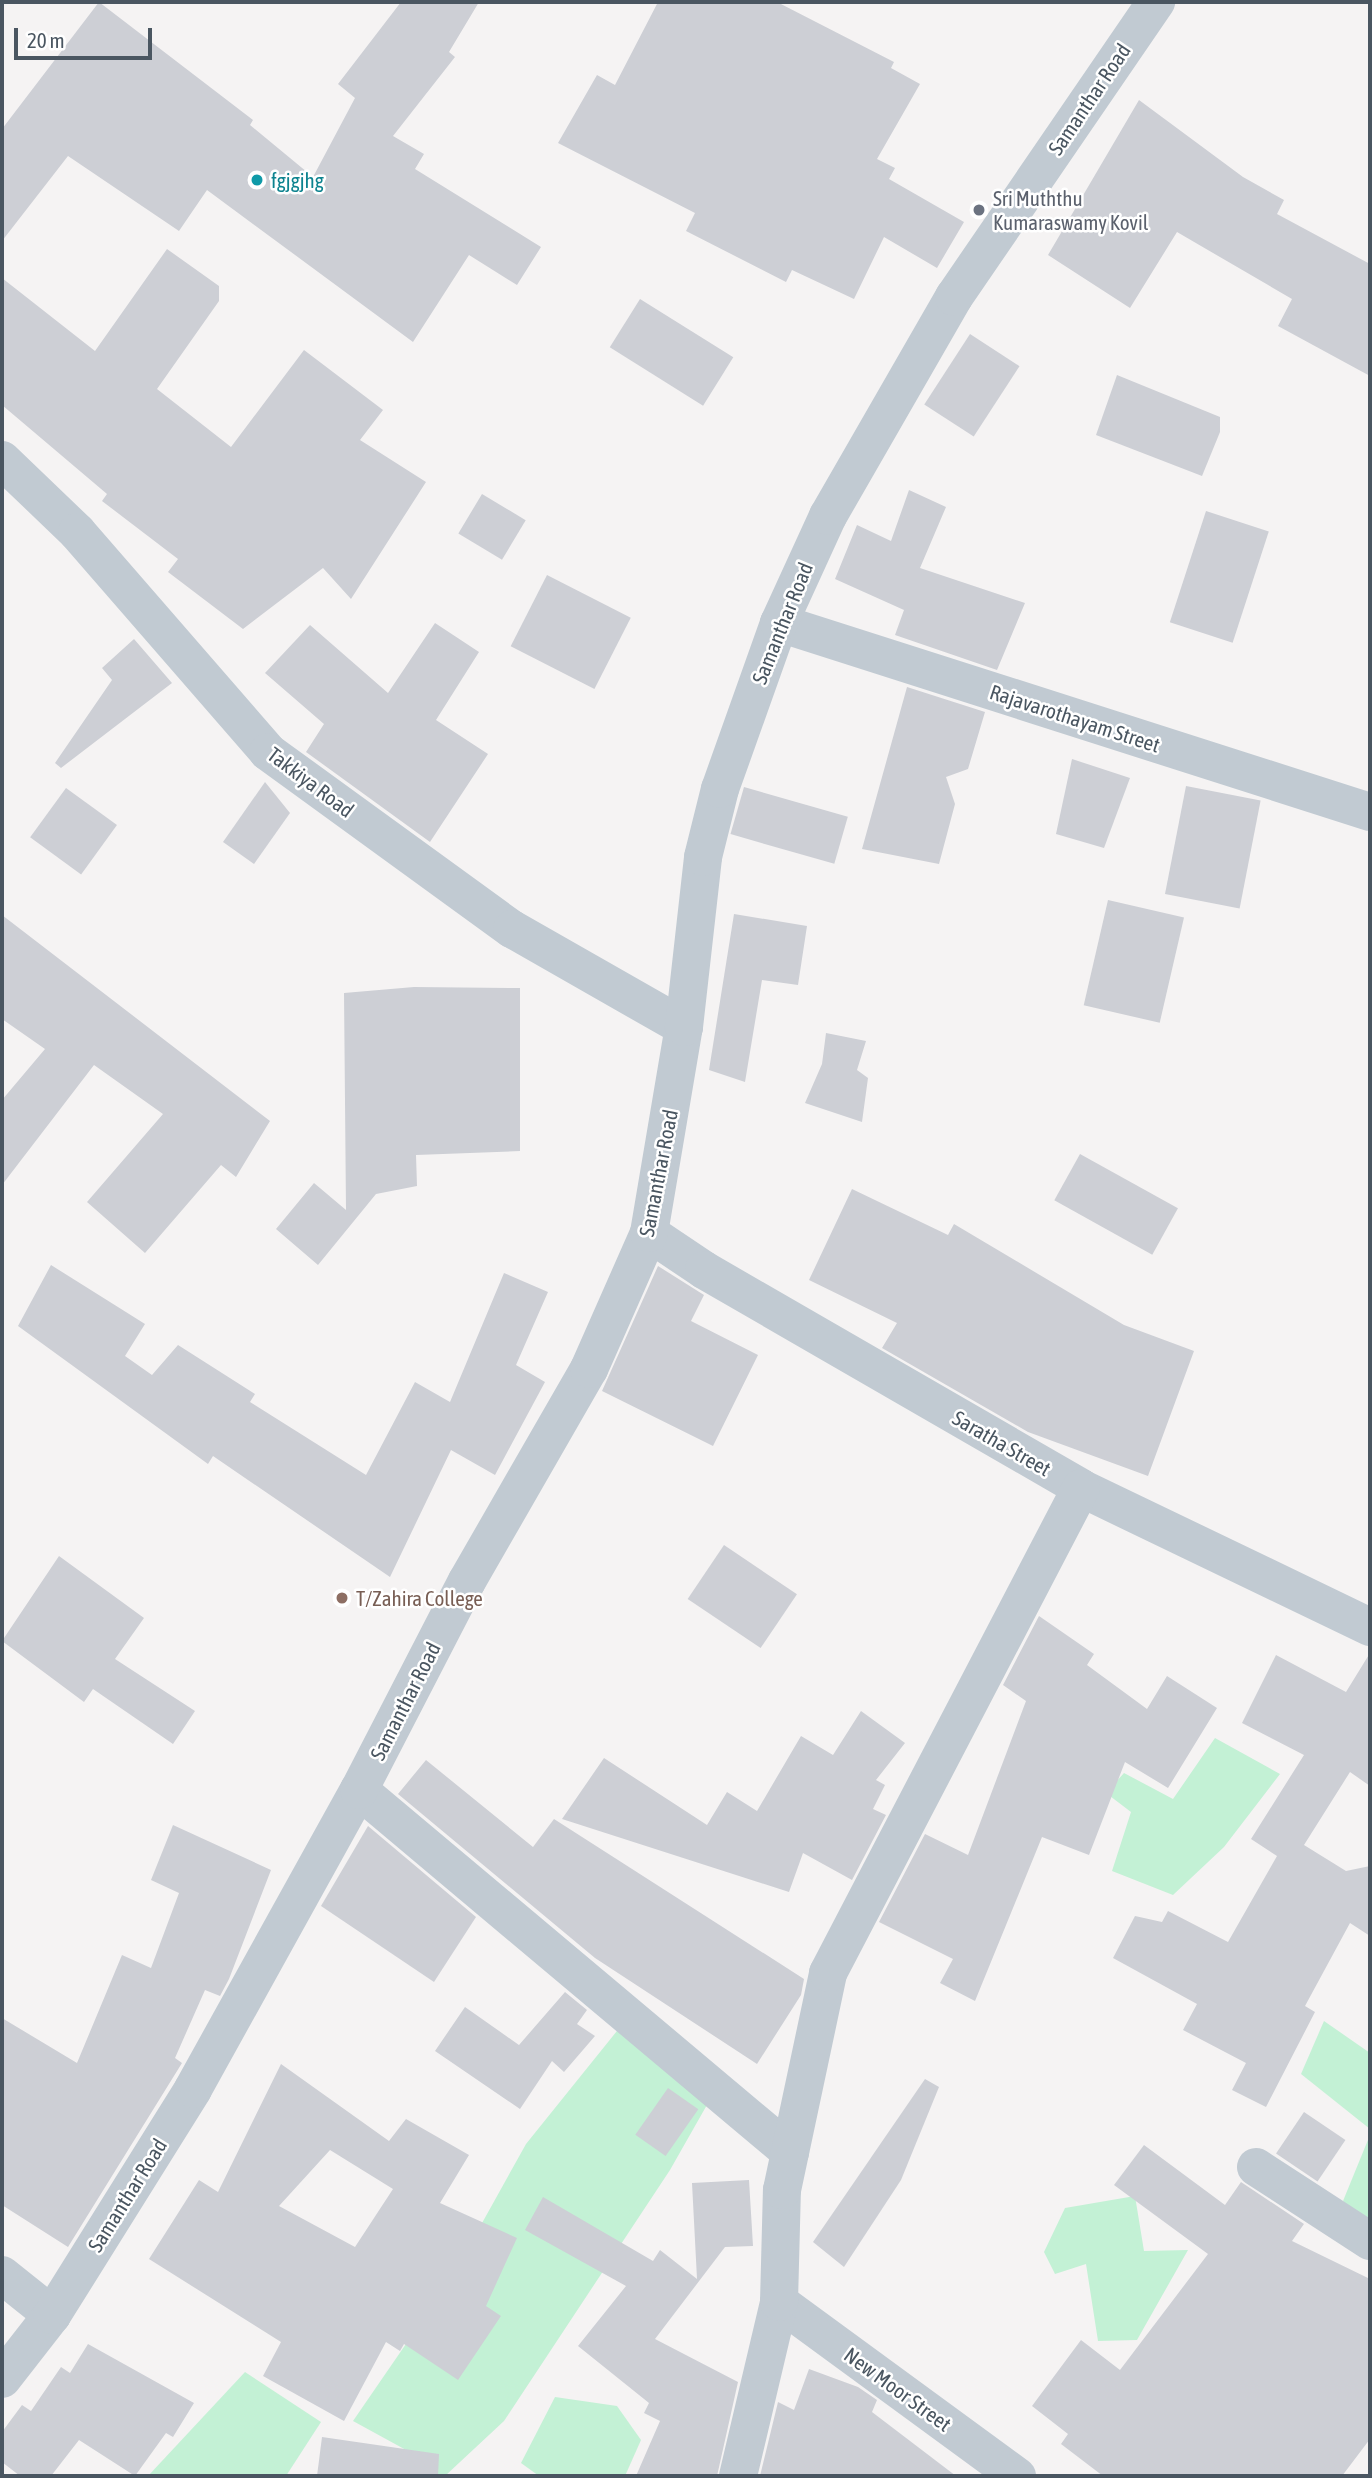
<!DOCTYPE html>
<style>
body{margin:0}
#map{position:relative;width:1372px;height:2478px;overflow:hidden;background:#f5f3f3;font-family:"Asap Condensed",sans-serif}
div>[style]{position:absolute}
.green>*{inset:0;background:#c3f1d5}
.building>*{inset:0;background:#cdcfd5;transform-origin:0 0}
.minor>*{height:38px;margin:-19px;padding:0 19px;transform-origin:19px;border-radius:19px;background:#c1cad2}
.dots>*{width:19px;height:19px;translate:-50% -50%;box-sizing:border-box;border:4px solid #fff;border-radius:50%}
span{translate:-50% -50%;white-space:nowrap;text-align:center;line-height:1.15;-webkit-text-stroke:5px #fff;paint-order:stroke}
.street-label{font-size:21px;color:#4a5661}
.culture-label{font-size:21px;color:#0d838f}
.left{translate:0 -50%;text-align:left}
.worship-label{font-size:21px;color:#5b616d}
.education-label{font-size:21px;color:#785e54}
.frame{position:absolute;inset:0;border:4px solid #4a5661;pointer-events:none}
.scale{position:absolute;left:14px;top:28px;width:138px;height:32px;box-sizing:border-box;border:4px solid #4a5661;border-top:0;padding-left:9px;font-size:21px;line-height:24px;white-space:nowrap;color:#4a5661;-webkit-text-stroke:5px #fff;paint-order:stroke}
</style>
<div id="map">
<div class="green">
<div style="clip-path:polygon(1215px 1738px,1280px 1774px,1224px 1847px,1173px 1895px,1112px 1871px,1131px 1812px,1106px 1793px,1124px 1773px,1173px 1799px)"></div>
<div style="clip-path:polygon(629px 2016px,716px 2089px,670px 2170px,504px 2421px,445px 2476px,414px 2476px,417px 2456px,353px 2421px,452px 2277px,526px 2144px)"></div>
<div style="clip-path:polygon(1324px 2021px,1370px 2053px,1370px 2129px,1301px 2074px)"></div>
<div style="clip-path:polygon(1370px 2135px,1370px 2225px,1343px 2201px)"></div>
<div style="clip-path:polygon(1135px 2196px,1144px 2251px,1188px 2250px,1137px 2340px,1098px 2341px,1086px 2264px,1055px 2274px,1044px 2252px,1065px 2208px)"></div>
<div style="clip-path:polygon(245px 2372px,321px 2422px,286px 2476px,148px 2476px)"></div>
<div style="clip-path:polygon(555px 2397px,617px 2406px,641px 2440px,625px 2476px,539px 2476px,521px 2463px)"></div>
</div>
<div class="building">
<div style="clip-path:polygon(99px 2px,253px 120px,250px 125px,313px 177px,355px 98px,338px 84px,401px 2px,479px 2px,449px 52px,455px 57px,393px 136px,424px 154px,415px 169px,541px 247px,517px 285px,469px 255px,413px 342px,207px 190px,179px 231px,68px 156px,2px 241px,2px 129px)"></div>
<div style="clip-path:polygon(658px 2px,777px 2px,894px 62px,891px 68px,920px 84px,877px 159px,895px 168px,889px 179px,964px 222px,937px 268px,884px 237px,854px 299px,792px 270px,786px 282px,686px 231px,695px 213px,558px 143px,597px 75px,615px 85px)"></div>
<div style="clip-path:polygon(1139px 100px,1243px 177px,1284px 200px,1277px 214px,1370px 264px,1370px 376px,1278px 326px,1292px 299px,1177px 232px,1130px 308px,1048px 255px)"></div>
<div style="clip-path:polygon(167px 249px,219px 286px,219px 301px,157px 389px,231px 447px,304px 350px,383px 410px,360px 440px,426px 482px,351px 599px,323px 568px,243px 629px,168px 572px,178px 559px,102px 501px,107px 494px,2px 405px,2px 278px,95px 351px)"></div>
<div style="left:640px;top:299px;width:110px;height:57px;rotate:32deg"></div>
<div style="left:970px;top:334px;width:59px;height:84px;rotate:33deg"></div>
<div style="clip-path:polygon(1117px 375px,1220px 417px,1220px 432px,1202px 476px,1096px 435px)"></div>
<div style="clip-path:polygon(909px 490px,946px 507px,920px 568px,1025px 603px,997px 670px,895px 635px,904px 610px,835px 579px,857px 525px,891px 541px)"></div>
<div style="left:482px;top:494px;width:51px;height:46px;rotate:31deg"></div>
<div style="left:1206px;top:511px;width:66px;height:117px;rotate:18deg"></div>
<div style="left:547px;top:575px;width:94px;height:80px;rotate:27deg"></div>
<div style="clip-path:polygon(435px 623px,479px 652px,436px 720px,488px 754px,430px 842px,306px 752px,324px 724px,265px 673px,310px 625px,388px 693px)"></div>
<div style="clip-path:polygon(134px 639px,172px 683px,61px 768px,55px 763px,112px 680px,102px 668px)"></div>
<div style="clip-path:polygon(907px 687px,985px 712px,968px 769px,946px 777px,955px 804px,939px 864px,862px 849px)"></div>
<div style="clip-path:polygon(1072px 759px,1130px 778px,1104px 848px,1056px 834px)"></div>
<div style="clip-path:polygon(265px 782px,290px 813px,254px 864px,223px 842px)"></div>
<div style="left:1186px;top:786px;width:76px;height:110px;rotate:11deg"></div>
<div style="left:744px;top:787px;width:108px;height:49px;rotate:16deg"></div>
<div style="left:66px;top:788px;width:63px;height:61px;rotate:36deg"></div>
<div style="left:1108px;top:900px;width:78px;height:108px;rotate:13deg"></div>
<div style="clip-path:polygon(734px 914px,807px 926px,798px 985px,762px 980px,745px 1082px,709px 1070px)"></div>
<div style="clip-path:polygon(2px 915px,270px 1121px,236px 1177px,221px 1165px,145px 1253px,87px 1202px,163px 1114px,94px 1065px,2px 1185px,2px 1100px,45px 1049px,2px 1019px)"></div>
<div style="clip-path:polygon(414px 987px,520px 988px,520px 1151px,416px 1155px,417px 1186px,376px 1194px,318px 1265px,276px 1229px,314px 1183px,346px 1210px,344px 993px)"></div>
<div style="clip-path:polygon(826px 1033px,866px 1041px,857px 1070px,868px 1078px,862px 1122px,805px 1103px,822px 1064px)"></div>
<div style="left:1080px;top:1154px;width:112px;height:53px;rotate:29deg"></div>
<div style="clip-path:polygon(852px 1189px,948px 1235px,954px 1224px,1124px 1325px,1194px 1351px,1148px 1476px,1028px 1432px,882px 1348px,897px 1323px,809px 1280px)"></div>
<div style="clip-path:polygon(51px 1265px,145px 1324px,125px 1356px,152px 1375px,178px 1345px,255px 1394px,250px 1402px,366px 1475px,415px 1382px,450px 1402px,504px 1273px,548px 1292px,516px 1365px,545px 1382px,495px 1475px,451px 1450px,390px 1577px,213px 1456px,208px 1464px,18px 1326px)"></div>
<div style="clip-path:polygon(658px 1266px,704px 1295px,691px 1321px,758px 1355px,713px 1446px,602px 1391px)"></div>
<div style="left:724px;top:1545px;width:88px;height:65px;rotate:34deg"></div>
<div style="clip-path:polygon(59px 1556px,144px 1618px,115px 1659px,195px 1711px,173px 1744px,93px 1689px,84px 1702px,2px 1641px)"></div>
<div style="clip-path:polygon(1039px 1616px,1094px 1654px,1087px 1665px,1147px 1709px,1167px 1676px,1217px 1708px,1168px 1788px,1125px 1762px,1089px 1855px,1042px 1837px,975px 2001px,940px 1983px,953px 1959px,879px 1922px,925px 1834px,968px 1855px,1026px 1701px,1003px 1685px)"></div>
<div style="clip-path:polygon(1370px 1653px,1370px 1786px,1350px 1772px,1304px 1845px,1346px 1871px,1370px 1866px,1370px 1936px,1350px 1923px,1305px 2006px,1315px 2012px,1266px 2107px,1232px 2090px,1246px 2063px,1183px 2030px,1197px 2004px,1113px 1958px,1135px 1916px,1162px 1922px,1168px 1911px,1228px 1942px,1277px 1856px,1251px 1839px,1304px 1755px,1242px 1723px,1276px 1655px,1346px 1692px)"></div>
<div style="clip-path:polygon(861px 1711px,905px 1743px,876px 1780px,885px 1785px,873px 1809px,886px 1815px,852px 1880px,803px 1853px,789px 1892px,562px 1819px,604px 1758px,707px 1825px,727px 1792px,757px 1811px,801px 1736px,833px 1755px)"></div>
<div style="clip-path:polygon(426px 1760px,533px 1847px,554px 1819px,804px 1979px,801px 1995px,757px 2064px,595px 1958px,398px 1794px)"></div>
<div style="clip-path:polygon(173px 1825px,271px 1870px,229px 1979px,220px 1996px,205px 1990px,175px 2058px,182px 2063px,68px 2247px,2px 2205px,2px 2018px,77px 2063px,122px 1955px,151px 1968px,179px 1893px,151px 1880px)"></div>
<div style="clip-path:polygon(368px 1826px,476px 1917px,434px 1982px,321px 1906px)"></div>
<div style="clip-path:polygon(565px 1992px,587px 2010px,577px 2024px,595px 2036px,564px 2072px,552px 2061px,520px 2109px,435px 2051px,465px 2007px,519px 2045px)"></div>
<div style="clip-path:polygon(evenodd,281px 2064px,389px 2141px,406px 2119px,469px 2155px,440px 2203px,517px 2238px,486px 2306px,501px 2316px,458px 2380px,404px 2344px,400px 2351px,386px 2342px,344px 2421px,263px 2376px,281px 2342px,149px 2259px,199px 2180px,218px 2192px,281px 2064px,330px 2150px,393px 2189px,355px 2247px,279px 2206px,330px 2150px)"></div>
<div style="clip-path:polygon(925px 2079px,939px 2087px,901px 2180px,844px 2267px,813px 2242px)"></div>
<div style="left:668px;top:2088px;width:37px;height:57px;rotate:35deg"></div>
<div style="left:1304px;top:2112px;width:50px;height:50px;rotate:34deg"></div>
<div style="clip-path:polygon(1144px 2145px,1225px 2205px,1241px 2182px,1304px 2224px,1292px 2241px,1370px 2279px,1370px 2439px,1342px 2476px,1103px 2476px,1061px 2444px,1068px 2434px,1032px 2406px,1081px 2340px,1120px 2370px,1208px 2254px,1114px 2185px)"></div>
<div style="clip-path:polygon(749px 2180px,753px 2246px,725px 2247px,655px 2339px,738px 2382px,717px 2476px,636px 2476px,660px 2421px,644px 2413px,649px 2403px,578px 2346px,626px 2286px,525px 2230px,543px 2197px,653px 2261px,660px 2250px,697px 2279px,692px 2183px)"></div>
<div style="clip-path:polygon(88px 2344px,194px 2403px,173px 2437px,166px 2433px,135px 2476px,79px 2440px,51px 2476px,20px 2476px,2px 2462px,2px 2432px,22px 2405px,31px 2411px,61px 2367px,70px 2373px)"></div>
<div style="clip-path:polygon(809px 2369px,858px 2387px,877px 2400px,872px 2412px,956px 2476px,760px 2476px,778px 2402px,794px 2410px)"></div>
<div style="clip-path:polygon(322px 2437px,439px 2454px,438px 2476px,317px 2476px)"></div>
</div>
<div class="minor">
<div style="left:2px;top:460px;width:104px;rotate:43.8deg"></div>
<div style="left:77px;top:532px;width:291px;rotate:49deg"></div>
<div style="left:268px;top:752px;width:301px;rotate:36deg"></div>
<div style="left:512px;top:929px;width:198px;rotate:29.7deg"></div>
<div style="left:779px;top:623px;width:620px;rotate:17.73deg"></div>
<div style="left:649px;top:1233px;width:66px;rotate:33.9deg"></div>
<div style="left:704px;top:1270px;width:435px;rotate:30deg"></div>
<div style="left:1081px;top:1488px;width:321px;rotate:25.7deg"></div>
<div style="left:359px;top:1790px;width:563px;rotate:40.03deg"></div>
<div style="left:1256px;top:2167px;width:136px;rotate:33deg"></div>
<div style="left:2px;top:2275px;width:64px;rotate:38.7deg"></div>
<div style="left:779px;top:2302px;width:295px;rotate:36.2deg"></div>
<div style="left:2px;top:2379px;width:81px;rotate:-52deg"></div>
<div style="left:52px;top:2315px;width:266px;rotate:-58deg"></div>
<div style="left:193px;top:2089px;width:342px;rotate:-61deg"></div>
<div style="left:359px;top:1790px;width:235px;rotate:-62.7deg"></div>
<div style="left:467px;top:1581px;width:245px;rotate:-60.1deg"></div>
<div style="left:589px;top:1369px;width:149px;rotate:-66.2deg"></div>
<div style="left:649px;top:1233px;width:209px;rotate:-80.4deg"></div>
<div style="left:684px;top:1027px;width:171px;rotate:-83.6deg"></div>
<div style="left:703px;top:857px;width:70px;rotate:-76deg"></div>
<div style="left:720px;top:789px;width:176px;rotate:-70.4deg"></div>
<div style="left:779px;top:623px;width:118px;rotate:-65.4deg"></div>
<div style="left:828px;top:516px;width:253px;rotate:-60.1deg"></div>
<div style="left:954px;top:297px;width:358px;rotate:-55.6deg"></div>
<div style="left:738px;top:2476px;width:179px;rotate:-76.7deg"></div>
<div style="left:779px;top:2302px;width:112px;rotate:-88.5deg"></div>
<div style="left:782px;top:2190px;width:222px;rotate:-78deg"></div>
<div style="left:828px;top:1973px;width:547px;rotate:-62.45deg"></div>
</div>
<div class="dots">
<div style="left:257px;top:180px;background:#0f9aa8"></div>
<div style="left:979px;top:210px;background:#6b7280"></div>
<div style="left:342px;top:1598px;background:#8d6e63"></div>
</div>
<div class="street-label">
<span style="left:1089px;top:99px;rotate:-56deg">Samanthar Road</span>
<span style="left:782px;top:623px;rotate:-68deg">Samanthar Road</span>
<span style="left:1075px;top:718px;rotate:18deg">Rajavarothayam Street</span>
<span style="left:311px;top:782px;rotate:37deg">Takkiya Road</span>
<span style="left:658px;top:1173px;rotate:-79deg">Samanthar Road</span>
<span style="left:1002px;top:1443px;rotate:30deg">Saratha Street</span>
<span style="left:405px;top:1701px;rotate:-63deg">Samanthar Road</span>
<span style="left:127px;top:2195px;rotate:-58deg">Samanthar Road</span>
<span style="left:898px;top:2389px;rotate:36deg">New Moor Street</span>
</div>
<div class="culture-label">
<span class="left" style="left:271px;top:180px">fgjgjhg</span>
</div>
<div class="worship-label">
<span class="left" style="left:993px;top:210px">Sri Muththu<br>Kumaraswamy Kovil</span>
</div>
<div class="education-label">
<span class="left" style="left:356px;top:1598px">T/Zahira College</span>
</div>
<div class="frame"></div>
<div class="scale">20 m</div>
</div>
